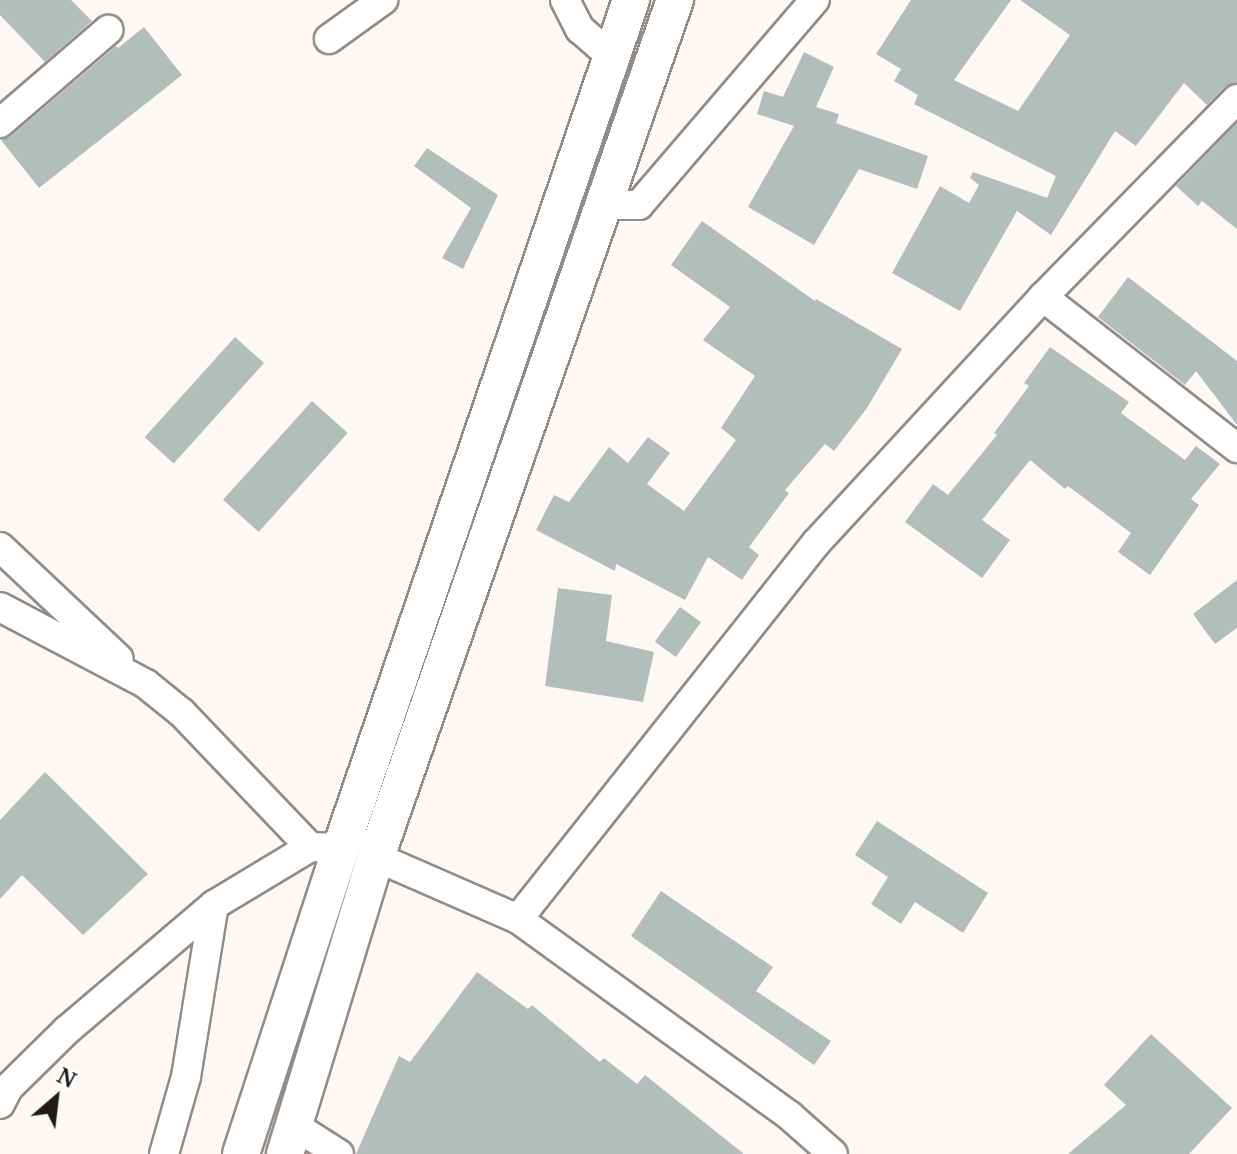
<!DOCTYPE html>
<style>
body{margin:0}
#map{position:relative;width:1237px;height:1154px;overflow:hidden;background:#fef8f5;font-family:"Noto Serif",serif}
div>[style]{position:absolute}
.building>*{inset:0;background:#b2bebb;transform-origin:0 0}
.roads{filter:drop-shadow(2px 0 #938b86) drop-shadow(-2px 0 #938b86) drop-shadow(0 2px #938b86) drop-shadow(0 -2px #938b86)}
.minor>*{height:28px;margin:-14px;padding:0 14px;transform-origin:14px;border-radius:14px;background:#fff}
.major>*{height:36px;margin:-18px;padding:0 18px;transform-origin:18px;border-radius:18px;background:#fff}
span{translate:-50% -50%;white-space:nowrap;text-align:center;line-height:1.15;-webkit-text-stroke:6px #fff;paint-order:stroke}
.north{position:absolute;left:16px;top:1058px;width:80px;height:80px;-webkit-text-stroke:6px #fff;paint-order:stroke;rotate:28deg;font-size:22px;font-weight:700;line-height:32px;text-align:center;color:#1e1b19}
.north::after{content:'';display:block;margin:auto;width:28px;height:36px;background:#1e1b19;clip-path:polygon(50% 0,100% 100%,50% 72%,0 100%)}
</style>
<div id="map">
<div class="building">
<div style="clip-path:polygon(0 0,71px 0,92px 21px,45px 62px,0 15px)"></div>
<div style="clip-path:polygon(911px 0,1011px 0,954px 80px,1018px 111px,1070px 35px,1020px 0,1237px 0,1237px 82px,1225px 87px,1207px 105px,1184px 83px,1136px 146px,1115px 131px,1051px 235px,1017px 211px,960px 311px,892px 273px,940px 186px,969px 203px,979px 185px,970px 178px,973px 172px,1047px 198px,1056px 176px,914px 104px,918px 95px,894px 81px,901px 69px,876px 54px)"></div>
<div style="clip-path:polygon(144px 27px,182px 75px,39px 188px,1px 140px,11px 136px,116px 46px,118px 48px)"></div>
<div style="clip-path:polygon(804px 52px,834px 67px,816px 107px,839px 114px,836px 123px,928px 156px,917px 189px,859px 169px,814px 245px,748px 207px,794px 126px,757px 114px,764px 91px,783px 97px)"></div>
<div style="clip-path:polygon(1237px 123px,1237px 229px,1202px 201px,1198px 206px,1176px 186px)"></div>
<div style="clip-path:polygon(427px 148px,498px 195px,463px 269px,442px 258px,471px 208px,414px 166px)"></div>
<div style="clip-path:polygon(702px 221px,815px 301px,816px 299px,902px 349px,867px 408px,834px 451px,825px 444px,785px 490px,789px 493px,749px 547px,759px 555px,742px 580px,708px 557px,685px 600px,616px 564px,615px 571px,536px 530px,554px 495px,569px 502px,609px 447px,628px 463px,648px 437px,670px 453px,647px 484px,684px 511px,736px 440px,721px 428px,755px 376px,703px 340px,730px 307px,671px 265px)"></div>
<div style="clip-path:polygon(1128px 277px,1237px 361px,1237px 425px,1196px 371px,1185px 385px,1098px 317px)"></div>
<div style="left:235px;top:337px;width:39px;height:135px;rotate:42deg"></div>
<div style="clip-path:polygon(1050px 347px,1129px 402px,1121px 413px,1185px 460px,1196px 446px,1220px 464px,1191px 499px,1199px 505px,1150px 575px,1118px 552px,1131px 533px,1068px 486px,1065px 489px,1030px 460px,982px 520px,1010px 540px,982px 578px,905px 522px,933px 484px,948px 495px,997px 435px,994px 433px,1029px 386px,1024px 383px)"></div>
<div style="left:312px;top:401px;width:48px;height:133px;rotate:42deg"></div>
<div style="clip-path:polygon(1237px 580px,1237px 628px,1215px 644px,1193px 614px)"></div>
<div style="clip-path:polygon(558px 588px,612px 595px,606px 641px,654px 652px,643px 702px,545px 686px)"></div>
<div style="left:680px;top:607px;width:26px;height:43px;rotate:36deg"></div>
<div style="clip-path:polygon(45px 772px,148px 874px,83px 935px,22px 875px,0 899px,0 820px)"></div>
<div style="clip-path:polygon(877px 821px,988px 893px,963px 933px,915px 902px,901px 924px,871px 904px,888px 877px,855px 855px)"></div>
<div style="clip-path:polygon(661px 891px,773px 967px,756px 991px,831px 1041px,814px 1065px,631px 936px)"></div>
<div style="clip-path:polygon(477px 972px,528px 1009px,532px 1005px,600px 1062px,604px 1058px,637px 1084px,645px 1075px,744px 1154px,356px 1154px,399px 1056px,410px 1062px)"></div>
<div style="clip-path:polygon(1151px 1034px,1232px 1108px,1189px 1154px,1068px 1154px,1126px 1105px,1104px 1085px)"></div>
</div>
<div class="roads">
<div class="minor">
<div style="left:565px;top:0;width:33px;rotate:63deg"></div>
<div style="left:580px;top:29px;width:44px;rotate:41.3deg"></div>
<div style="left:329px;top:39px;width:67px;rotate:-35.8deg"></div>
<div style="left:0;top:123px;width:143px;rotate:-40.7deg"></div>
<div style="left:606px;top:205px;width:33px"></div>
<div style="left:639px;top:205px;width:270px;rotate:-49.4deg"></div>
<div style="left:1043px;top:297px;width:246px;rotate:37.9deg"></div>
<div style="left:0;top:547px;width:163px;rotate:43.3deg"></div>
<div style="left:0;top:607px;width:165px;rotate:27.8deg"></div>
<div style="left:146px;top:684px;width:46px;rotate:38.9deg"></div>
<div style="left:182px;top:713px;width:185px;rotate:46.3deg"></div>
<div style="left:376px;top:857px;width:155px;rotate:23.6deg"></div>
<div style="left:518px;top:919px;width:336px;rotate:35.9deg"></div>
<div style="left:790px;top:1116px;width:57px;rotate:41.5deg"></div>
<div style="left:518px;top:919px;width:481px;rotate:-51.6deg"></div>
<div style="left:817px;top:542px;width:333px;rotate:-47.3deg"></div>
<div style="left:1043px;top:297px;width:277px;rotate:-45.6deg"></div>
<div style="left:0;top:1104px;width:18px;rotate:-63deg"></div>
<div style="left:8px;top:1088px;width:83px;rotate:-44.5deg"></div>
<div style="left:67px;top:1030px;width:193px;rotate:-40.4deg"></div>
<div style="left:214px;top:905px;width:112px;rotate:-31.1deg"></div>
<div style="left:310px;top:847px;width:31px;rotate:2deg"></div>
<div style="left:295px;top:1126px;width:52px;rotate:32.5deg"></div>
<div style="left:164px;top:1154px;width:80px;rotate:-74.1deg"></div>
<div style="left:186px;top:1077px;width:174px;rotate:-80.8deg"></div>
</div>
<div class="major">
<div style="left:241px;top:1154px;width:322px;rotate:-71.9deg"></div>
<div style="left:341px;top:848px;width:896px;rotate:-71.12deg"></div>
<div style="left:285px;top:1154px;width:311px;rotate:-73deg"></div>
<div style="left:376px;top:857px;width:908px;rotate:-70.77deg"></div>
</div>
</div>
<div class="north">N</div>
</div>
